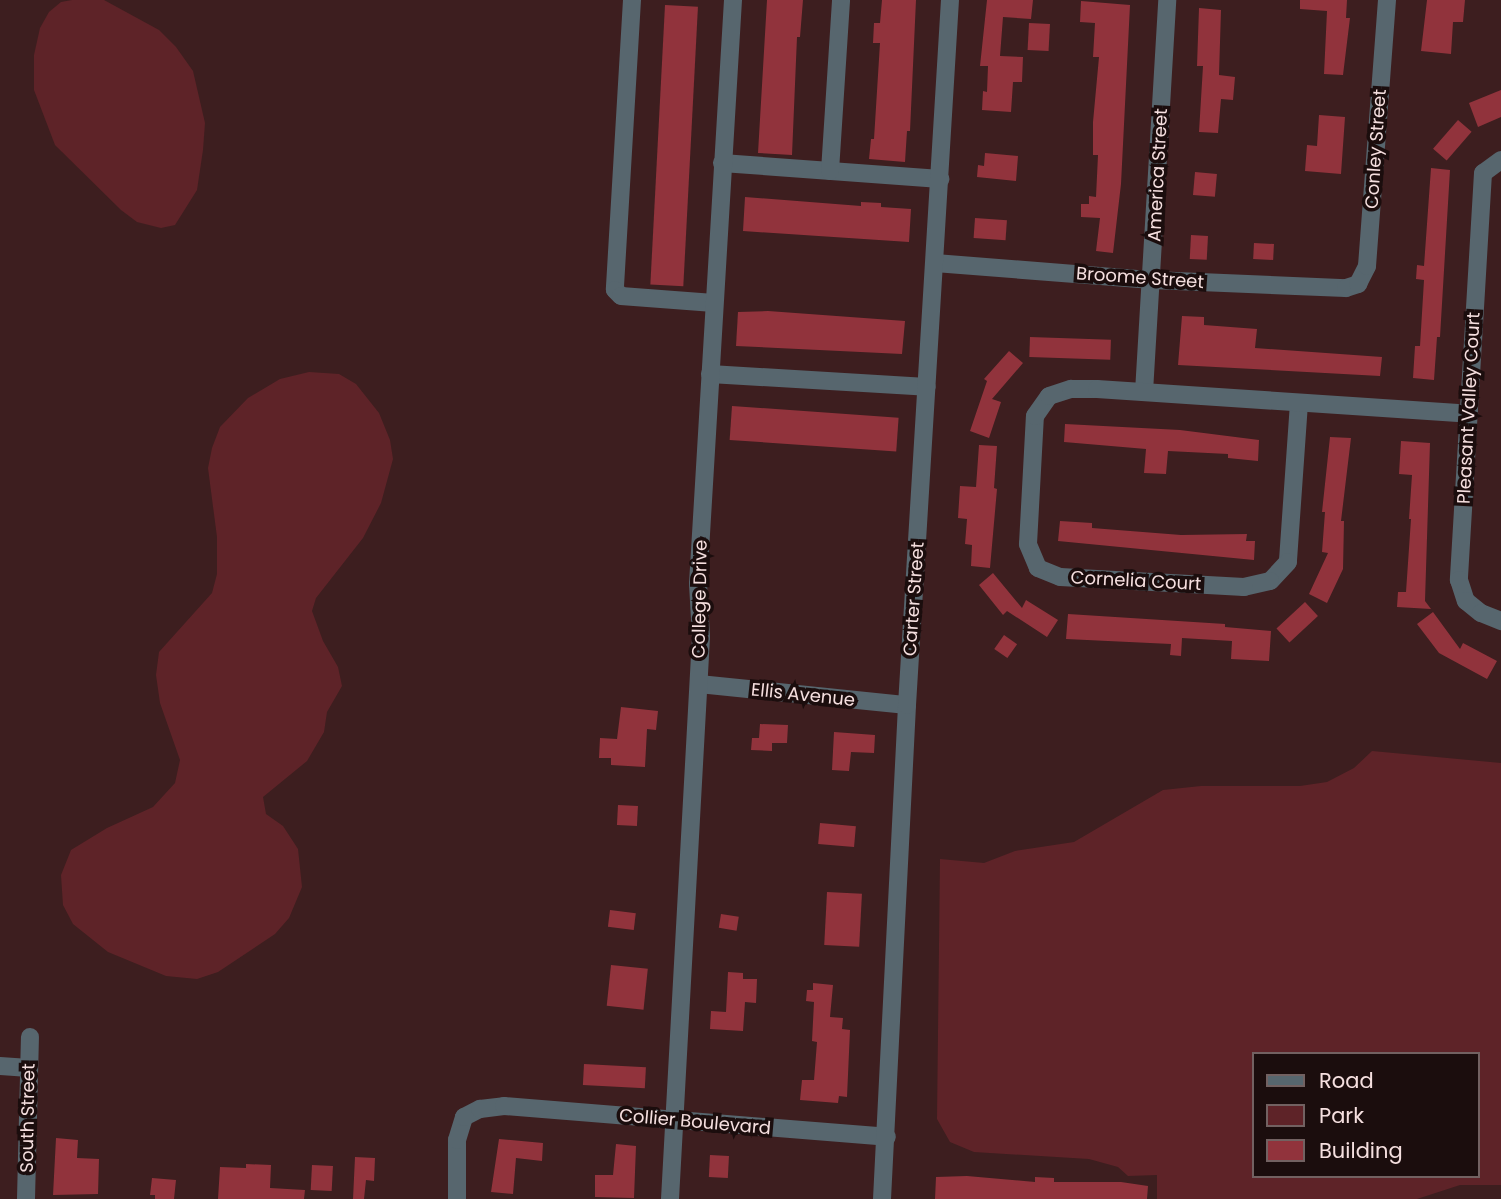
<!DOCTYPE html>
<style>
body{margin:0}
#map{position:relative;width:1501px;height:1199px;overflow:hidden;background:#3d1e1f;font-family:Poppins,sans-serif}
div>[style]{position:absolute}
.green>*{inset:0;background:#5e2328}
.building>*{inset:0;background:#91333c;transform-origin:0 0}
.minor>*{height:18px;margin:-9px;padding:0 9px;transform-origin:9px;border-radius:9px;background:#57666e}
span{translate:-50% -50%;white-space:nowrap;text-align:center;line-height:1.15;-webkit-text-stroke:7px #1b0d0d;paint-order:stroke}
.street-label{font-size:18px;color:#f5dfdf}
.legend{position:absolute;left:1252px;top:1052px;width:228px;height:126px;box-sizing:border-box;background:#1b0d0d;border:2px solid #726161;margin:0;padding:9px 12px;list-style:none;font-size:21px;color:#f5dfdf}
.legend li{display:flex;align-items:center;gap:14px;height:35px}
.legend b{width:35px;border:2px solid #726161}
</style>
<div id="map">
<div class="green">
<div style="clip-path:polygon(72px 0,104px 0,159px 30px,176px 47px,193px 71px,205px 123px,203px 150px,197px 190px,175px 225px,161px 228px,137px 222px,121px 210px,55px 145px,34px 90px,34px 55px,40px 28px,49px 12px,61px 2px)"></div>
<div style="clip-path:polygon(309px 372px,339px 374px,356px 384px,379px 413px,390px 440px,393px 459px,381px 503px,363px 538px,316px 598px,312px 611px,323px 641px,338px 667px,342px 686px,327px 712px,324px 732px,307px 761px,263px 797px,266px 814px,283px 826px,298px 849px,302px 887px,289px 918px,275px 934px,218px 972px,197px 979px,166px 976px,108px 952px,73px 924px,63px 905px,61px 875px,71px 850px,107px 828px,153px 807px,175px 783px,180px 760px,160px 703px,156px 675px,159px 652px,212px 593px,217px 574px,217px 537px,208px 468px,212px 448px,220px 427px,248px 398px,280px 379px)"></div>
<div style="clip-path:polygon(evenodd,1372px 751px,1501px 763px,1501px 1185px,1460px 1185px,1417px 1199px,1157px 1199px,1157px 1175px,1128px 1176px,1118px 1167px,1089px 1159px,974px 1152px,950px 1142px,937px 1119px,940px 859px,984px 863px,1015px 851px,1074px 842px,1163px 790px,1201px 786px,1300px 786px,1327px 782px,1354px 768px,1372px 751px,1254px 1054px,1478px 1054px,1478px 1176px,1254px 1176px,1254px 1054px)"></div>
</div>
<div class="building">
<div style="clip-path:polygon(767px 0,803px 0,800px 37px,797px 37px,792px 155px,758px 153px)"></div>
<div style="clip-path:polygon(882px 0,916px 0,910px 131px,907px 131px,905px 162px,869px 159px,871px 139px,874px 139px,880px 43px,873px 43px,874px 23px,880px 23px)"></div>
<div style="clip-path:polygon(987px 0,1033px 0,1031px 19px,1003px 17px,1000px 56px,1023px 57px,1022px 82px,1013px 82px,1011px 112px,982px 110px,983px 91px,987px 92px,988px 66px,980px 66px)"></div>
<div style="clip-path:polygon(1300px 0,1347px 0,1346px 18px,1350px 18px,1343px 75px,1324px 74px,1327px 11px,1300px 9px)"></div>
<div style="clip-path:polygon(1427px 0,1465px 0,1463px 22px,1453px 22px,1451px 54px,1421px 51px)"></div>
<div style="clip-path:polygon(1081px 1px,1130px 5px,1121px 184px,1113px 253px,1096px 251px,1100px 218px,1081px 217px,1081px 204px,1089px 204px,1089px 196px,1096px 197px,1098px 155px,1093px 155px,1093px 122px,1099px 57px,1093px 57px,1095px 23px,1080px 22px)"></div>
<div style="left:665px;top:5px;width:33px;height:280px;rotate:3deg"></div>
<div style="clip-path:polygon(1199px 8px,1221px 10px,1219px 75px,1235px 77px,1233px 100px,1221px 99px,1218px 133px,1199px 132px,1203px 66px,1197px 66px)"></div>
<div style="left:1029px;top:23px;width:21px;height:27px;rotate:3deg"></div>
<div style="clip-path:polygon(1501px 90px,1501px 117px,1478px 127px,1469px 103px)"></div>
<div style="clip-path:polygon(1319px 115px,1345px 117px,1341px 174px,1305px 171px,1307px 145px,1317px 146px)"></div>
<div style="left:1458px;top:120px;width:18px;height:38px;rotate:41deg"></div>
<div style="clip-path:polygon(985px 153px,1018px 156px,1016px 181px,977px 177px,978px 165px,984px 166px)"></div>
<div style="clip-path:polygon(1431px 168px,1450px 170px,1440px 337px,1437px 337px,1434px 380px,1413px 378px,1415px 346px,1420px 346px,1424px 280px,1416px 279px,1417px 265px,1424px 266px)"></div>
<div style="left:1195px;top:172px;width:22px;height:23px;rotate:5deg"></div>
<div style="clip-path:polygon(745px 197px,861px 206px,861px 202px,881px 203px,881px 207px,911px 209px,909px 242px,743px 231px)"></div>
<div style="left:975px;top:218px;width:32px;height:20px;rotate:4deg"></div>
<div style="left:1191px;top:235px;width:17px;height:24px;rotate:3deg"></div>
<div style="left:1254px;top:243px;width:20px;height:16px;rotate:3deg"></div>
<div style="clip-path:polygon(768px 311px,905px 321px,902px 354px,736px 346px,738px 312px)"></div>
<div style="clip-path:polygon(1182px 316px,1204px 317px,1204px 325px,1257px 329px,1255px 348px,1382px 357px,1380px 376px,1178px 365px)"></div>
<div style="left:1030px;top:337px;width:81px;height:20px;rotate:2deg"></div>
<div style="clip-path:polygon(1009px 351px,1023px 363px,992px 399px,1001px 402px,989px 438px,970px 431px,987px 381px,984px 379px)"></div>
<div style="left:732px;top:406px;width:167px;height:34px;rotate:4deg"></div>
<div style="clip-path:polygon(1065px 424px,1180px 430px,1259px 440px,1258px 461px,1228px 458px,1228px 454px,1168px 451px,1166px 474px,1144px 473px,1146px 449px,1064px 442px)"></div>
<div style="clip-path:polygon(1330px 437px,1351px 438px,1341px 521px,1344px 521px,1343px 569px,1327px 603px,1309px 594px,1328px 553px,1322px 552px,1325px 512px,1322px 512px)"></div>
<div style="clip-path:polygon(1401px 441px,1430px 443px,1425px 601px,1431px 609px,1397px 607px,1398px 592px,1406px 592px,1411px 519px,1409px 519px,1412px 475px,1399px 474px)"></div>
<div style="clip-path:polygon(979px 445px,997px 446px,994px 488px,997px 489px,990px 568px,971px 566px,972px 545px,965px 544px,967px 519px,958px 518px,960px 486px,976px 487px)"></div>
<div style="clip-path:polygon(1060px 521px,1092px 523px,1092px 528px,1181px 535px,1247px 534px,1246px 541px,1255px 541px,1254px 560px,1058px 541px)"></div>
<div style="clip-path:polygon(993px 573px,1022px 608px,1026px 600px,1058px 620px,1047px 637px,1007px 611px,1003px 615px,979px 585px)"></div>
<div style="left:1305px;top:602px;width:19px;height:39px;rotate:47deg"></div>
<div style="clip-path:polygon(1433px 612px,1460px 649px,1463px 643px,1497px 661px,1487px 679px,1439px 653px,1417px 624px)"></div>
<div style="clip-path:polygon(1068px 614px,1225px 624px,1225px 627px,1271px 631px,1269px 661px,1231px 659px,1232px 641px,1182px 638px,1181px 656px,1170px 655px,1171px 644px,1066px 639px)"></div>
<div style="left:1004px;top:635px;width:16px;height:17px;rotate:35deg"></div>
<div style="clip-path:polygon(621px 707px,658px 711px,656px 730px,647px 729px,645px 767px,611px 765px,611px 758px,599px 758px,600px 738px,617px 739px)"></div>
<div style="clip-path:polygon(760px 724px,788px 725px,787px 743px,772px 743px,772px 751px,751px 750px,752px 738px,759px 738px)"></div>
<div style="clip-path:polygon(834px 732px,875px 735px,874px 753px,851px 752px,849px 771px,832px 770px)"></div>
<div style="left:618px;top:805px;width:20px;height:20px;rotate:3deg"></div>
<div style="left:820px;top:823px;width:36px;height:21px;rotate:5deg"></div>
<div style="left:827px;top:892px;width:35px;height:53px;rotate:3deg"></div>
<div style="left:610px;top:910px;width:26px;height:17px;rotate:7deg"></div>
<div style="left:721px;top:914px;width:18px;height:14px;rotate:9deg"></div>
<div style="left:611px;top:965px;width:37px;height:41px;rotate:6deg"></div>
<div style="clip-path:polygon(728px 972px,743px 973px,743px 979px,757px 979px,756px 1003px,745px 1002px,743px 1031px,710px 1029px,711px 1011px,726px 1012px)"></div>
<div style="clip-path:polygon(813px 983px,833px 985px,830px 1017px,843px 1018px,842px 1029px,850px 1030px,847px 1097px,839px 1096px,838px 1103px,800px 1100px,802px 1080px,814px 1080px,817px 1042px,812px 1041px,814px 1002px,806px 1001px,807px 990px,813px 990px)"></div>
<div style="left:584px;top:1064px;width:62px;height:21px;rotate:3deg"></div>
<div style="clip-path:polygon(56px 1138px,78px 1140px,77px 1158px,99px 1159px,98px 1194px,53px 1195px)"></div>
<div style="clip-path:polygon(499px 1139px,543px 1143px,542px 1161px,516px 1158px,513px 1194px,491px 1192px)"></div>
<div style="clip-path:polygon(616px 1144px,636px 1146px,634px 1198px,595px 1197px,595px 1175px,613px 1175px)"></div>
<div style="left:710px;top:1155px;width:19px;height:22px;rotate:3deg"></div>
<div style="clip-path:polygon(355px 1157px,375px 1158px,374px 1181px,366px 1180px,364px 1199px,353px 1199px)"></div>
<div style="clip-path:polygon(246px 1164px,271px 1165px,270px 1188px,305px 1190px,304px 1199px,218px 1199px,220px 1167px,246px 1168px)"></div>
<div style="left:312px;top:1165px;width:21px;height:25px;rotate:3deg"></div>
<div style="clip-path:polygon(967px 1176px,1035px 1182px,1035px 1177px,1054px 1178px,1054px 1182px,1121px 1182px,1148px 1186px,1147px 1199px,935px 1199px,936px 1177px)"></div>
<div style="clip-path:polygon(152px 1178px,176px 1180px,174px 1199px,155px 1199px,155px 1195px,150px 1195px)"></div>
</div>
<div class="minor">
<div style="left:632px;top:0;width:290px;rotate:93.4deg"></div>
<div style="left:615px;top:290px;width:8px;rotate:45deg"></div>
<div style="left:621px;top:296px;width:93px;rotate:4.3deg"></div>
<div style="left:1501px;top:160px;width:22px;rotate:144deg"></div>
<div style="left:1483px;top:173px;width:408px;rotate:93.4deg"></div>
<div style="left:1459px;top:580px;width:22px;rotate:72deg"></div>
<div style="left:1466px;top:601px;width:19px;rotate:39deg"></div>
<div style="left:1481px;top:613px;width:22px;rotate:22deg"></div>
<div style="left:722px;top:163px;width:219px;rotate:4.2deg"></div>
<div style="left:830px;top:171px;width:171px;rotate:-86.3deg"></div>
<div style="left:935px;top:263px;width:218px;rotate:4.5deg"></div>
<div style="left:1152px;top:280px;width:194px;rotate:2.4deg"></div>
<div style="left:1346px;top:288px;width:13px;rotate:-18deg"></div>
<div style="left:1358px;top:284px;width:20px;rotate:-63deg"></div>
<div style="left:1367px;top:266px;width:267px;rotate:-85.7deg"></div>
<div style="left:710px;top:374px;width:217px;rotate:3.4deg"></div>
<div style="left:1144px;top:392px;width:393px;rotate:-86.6deg"></div>
<div style="left:1299px;top:403px;width:159px;rotate:94deg"></div>
<div style="left:1288px;top:562px;width:26px;rotate:133deg"></div>
<div style="left:1270px;top:581px;width:27px;rotate:167deg"></div>
<div style="left:1244px;top:587px;width:184px;rotate:-176.9deg"></div>
<div style="left:1060px;top:577px;width:24px;rotate:-158deg"></div>
<div style="left:1038px;top:568px;width:26px;rotate:-113deg"></div>
<div style="left:1028px;top:544px;width:128px;rotate:-86.9deg"></div>
<div style="left:1035px;top:416px;width:24px;rotate:-55deg"></div>
<div style="left:1049px;top:396px;width:23px;rotate:-18deg"></div>
<div style="left:1071px;top:389px;width:26px"></div>
<div style="left:1097px;top:389px;width:373px;rotate:3.8deg"></div>
<div style="left:699px;top:684px;width:209px;rotate:5.8deg"></div>
<div style="left:0;top:1066px;width:29px;rotate:4deg"></div>
<div style="left:26px;top:1199px;width:162px;rotate:-88.6deg"></div>
<div style="left:457px;top:1199px;width:59px;rotate:-90deg"></div>
<div style="left:457px;top:1140px;width:24px;rotate:-73deg"></div>
<div style="left:464px;top:1117px;width:18px;rotate:-27deg"></div>
<div style="left:480px;top:1109px;width:24px;rotate:-7deg"></div>
<div style="left:504px;top:1106px;width:384px;rotate:4.6deg"></div>
<div style="left:670px;top:1199px;width:563px;rotate:-86.84deg"></div>
<div style="left:701px;top:637px;width:53px;rotate:-93.2deg"></div>
<div style="left:698px;top:584px;width:585px;rotate:-86.57deg"></div>
<div style="left:882px;top:1199px;width:495px;rotate:-87.1deg"></div>
<div style="left:907px;top:705px;width:706px;rotate:-86.51deg"></div>
</div>
<div class="street-label">
<span style="left:1376px;top:149px;rotate:-86deg">Conley Street</span>
<span style="left:1158px;top:175px;rotate:-87deg">America Street</span>
<span style="left:1140px;top:278px;rotate:4deg">Broome Street</span>
<span style="left:1469px;top:408px;rotate:-87deg">Pleasant Valley Court</span>
<span style="left:1136px;top:581px;rotate:3deg">Cornelia Court</span>
<span style="left:700px;top:599px;rotate:-89deg">College Drive</span>
<span style="left:914px;top:599px;rotate:-86deg">Carter Street</span>
<span style="left:803px;top:695px;rotate:6deg">Ellis Avenue</span>
<span style="left:28px;top:1118px;rotate:-89deg">South Street</span>
<span style="left:695px;top:1122px;rotate:5deg">Collier Boulevard</span>
</div>
<ul class="legend">
<li><b style="height:9px;background:#57666e"></b>Road</li>
<li><b style="height:19px;background:#5e2328"></b>Park</li>
<li><b style="height:19px;background:#91333c"></b>Building</li>
</ul>
</div>
